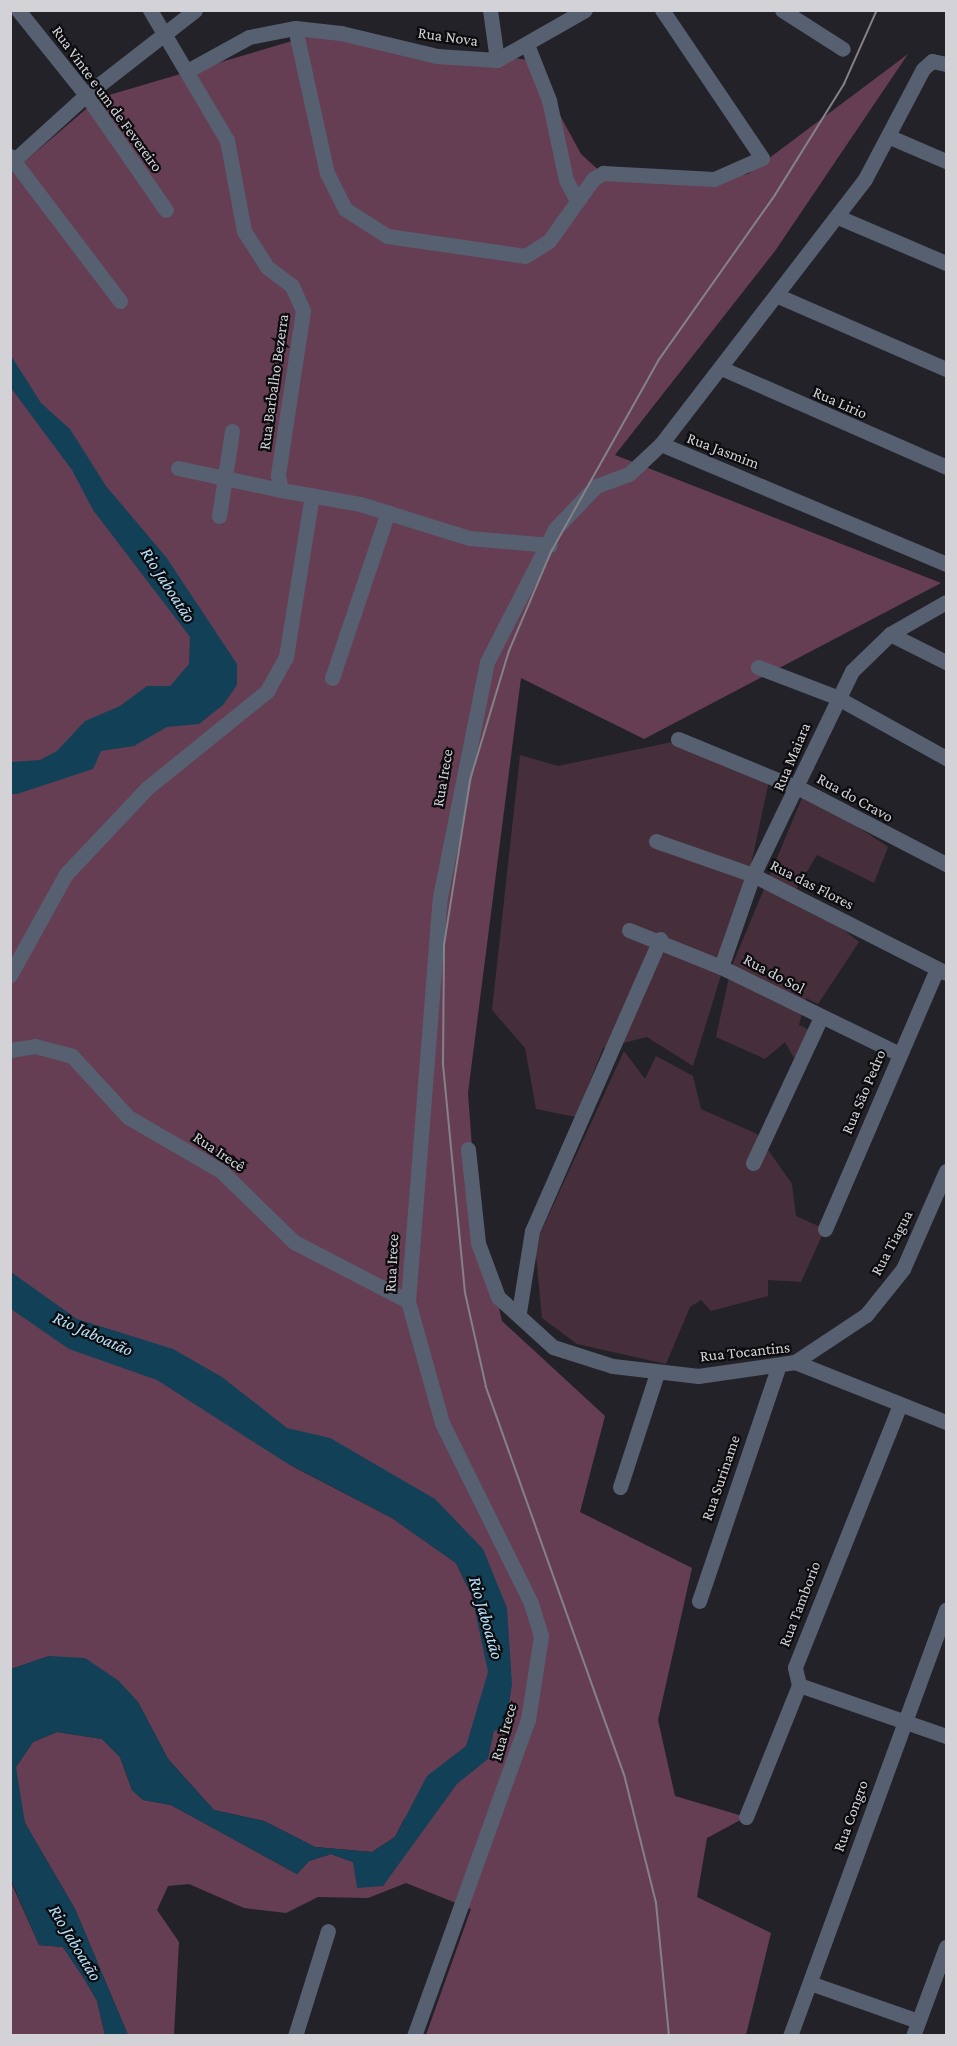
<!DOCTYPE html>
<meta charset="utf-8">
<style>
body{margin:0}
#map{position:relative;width:957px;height:2046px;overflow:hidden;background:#232229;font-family:"Crimson Pro",serif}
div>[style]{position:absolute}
.green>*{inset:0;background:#462f3a}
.forest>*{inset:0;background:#663e53}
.water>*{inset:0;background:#124057}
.minor>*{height:15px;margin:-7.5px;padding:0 7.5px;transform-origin:7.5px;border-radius:7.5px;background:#576070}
.tram>*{height:1.5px;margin:-0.75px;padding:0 0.75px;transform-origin:0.75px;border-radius:0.75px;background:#838288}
span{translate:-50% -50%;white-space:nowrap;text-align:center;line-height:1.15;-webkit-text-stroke:4.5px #0c0c0f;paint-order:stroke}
.street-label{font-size:16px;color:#d3d2d7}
.water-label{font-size:18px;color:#b9e3fd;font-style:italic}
.frame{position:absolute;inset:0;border:12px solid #d3d2d7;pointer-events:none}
</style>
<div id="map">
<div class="green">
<div style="clip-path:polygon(672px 742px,770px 776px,742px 907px,693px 1066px,647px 1037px,603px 1048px,576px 1117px,536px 1109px,525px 1048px,492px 1010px,520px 755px,558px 766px)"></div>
<div style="clip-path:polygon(805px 791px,888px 847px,874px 883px,817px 855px,795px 891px,859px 942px,818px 1004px,806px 998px,799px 1025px,814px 1032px,794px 1058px,785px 1042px,765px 1059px,716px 1037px,731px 968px)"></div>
<div style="clip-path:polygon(624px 1051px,645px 1079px,656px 1056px,693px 1076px,701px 1109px,757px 1134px,792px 1184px,796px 1216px,825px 1229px,801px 1282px,768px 1280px,768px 1296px,711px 1311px,701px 1300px,690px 1307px,666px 1364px,577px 1344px,542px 1318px,535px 1245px)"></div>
</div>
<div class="forest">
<div style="clip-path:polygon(evenodd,309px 36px,530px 60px,581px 154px,606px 177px,706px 183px,748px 174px,908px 54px,775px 251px,615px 455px,941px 583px,644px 739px,521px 678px,468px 1093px,477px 1215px,502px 1321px,605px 1416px,580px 1512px,692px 1568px,658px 1720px,675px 1796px,746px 1817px,707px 1838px,697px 1897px,771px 1933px,746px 2035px,426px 2035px,471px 1909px,406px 1883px,368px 1898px,318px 1897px,286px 1913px,244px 1908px,189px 1884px,168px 1886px,157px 1910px,179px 1942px,174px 2035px,128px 2035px,75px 1909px,25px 1823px,17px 1797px,16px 1767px,33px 1742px,57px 1732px,102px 1739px,120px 1757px,132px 1790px,143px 1800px,171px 1805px,297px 1874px,309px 1861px,331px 1854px,353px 1862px,383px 1886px,405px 1817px,395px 1837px,372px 1852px,315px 1847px,264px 1821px,214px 1810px,168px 1759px,138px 1702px,49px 1656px,11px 1669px,10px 174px,99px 98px,309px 36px,286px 1463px,479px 1545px,467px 1586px,456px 1563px,392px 1518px,286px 1463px)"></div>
<div style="clip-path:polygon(10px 1880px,39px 1945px,63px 1947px,85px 1980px,97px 2001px,105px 2035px,11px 2035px)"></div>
</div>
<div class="water">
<div style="clip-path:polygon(10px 354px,41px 403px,70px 429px,106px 486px,166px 557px,237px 664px,237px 685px,223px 705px,199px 724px,167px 727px,134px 746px,101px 751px,93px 769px,17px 794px,11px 794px,11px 762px,40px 760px,57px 751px,85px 721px,120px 706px,147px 686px,170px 686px,189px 664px,190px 637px,93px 510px,72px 470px,11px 388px)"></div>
<div style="clip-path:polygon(11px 1272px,77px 1319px,173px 1349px,222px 1377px,287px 1428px,330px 1438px,435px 1499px,483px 1549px,507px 1608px,512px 1684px,506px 1727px,494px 1731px,488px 1759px,457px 1784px,383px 1886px,357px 1888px,353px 1862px,331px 1854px,309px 1861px,297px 1874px,171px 1805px,143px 1800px,132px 1790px,120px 1757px,102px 1739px,57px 1732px,33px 1742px,16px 1767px,25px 1823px,75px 1909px,128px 2035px,105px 2035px,97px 2001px,85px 1980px,63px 1947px,39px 1945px,11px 1880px,11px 1669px,49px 1656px,85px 1658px,119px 1681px,138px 1702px,168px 1759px,214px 1810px,264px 1821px,315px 1847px,372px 1852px,395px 1837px,427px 1776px,466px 1746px,488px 1672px,472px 1596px,456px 1563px,392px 1518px,285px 1462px,157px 1380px,69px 1349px,11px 1309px)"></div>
</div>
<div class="minor">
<div style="left:18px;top:10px;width:109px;rotate:51.3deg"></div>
<div style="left:86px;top:95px;width:140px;rotate:55.2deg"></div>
<div style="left:150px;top:10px;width:151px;rotate:59.4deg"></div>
<div style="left:227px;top:140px;width:93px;rotate:79.4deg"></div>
<div style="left:244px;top:231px;width:43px;rotate:57.4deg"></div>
<div style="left:267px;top:267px;width:31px;rotate:37deg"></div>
<div style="left:292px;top:286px;width:27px;rotate:66deg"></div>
<div style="left:303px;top:311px;width:166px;rotate:98.7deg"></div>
<div style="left:278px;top:475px;width:15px;rotate:79deg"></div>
<div style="left:281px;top:490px;width:80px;rotate:10deg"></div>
<div style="left:360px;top:504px;width:114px;rotate:17.3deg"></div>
<div style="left:469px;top:538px;width:81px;rotate:4.9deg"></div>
<div style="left:490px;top:10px;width:50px;rotate:82deg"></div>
<div style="left:782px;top:10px;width:72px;rotate:32.6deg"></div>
<div style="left:295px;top:28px;width:148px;rotate:77.6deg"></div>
<div style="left:327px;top:173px;width:40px;rotate:63.4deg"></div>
<div style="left:345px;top:209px;width:50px;rotate:32.7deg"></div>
<div style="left:387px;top:236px;width:139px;rotate:8.2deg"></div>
<div style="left:525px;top:256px;width:28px;rotate:-32deg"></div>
<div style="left:549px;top:241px;width:76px;rotate:-54.6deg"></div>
<div style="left:593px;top:179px;width:12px;rotate:-31deg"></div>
<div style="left:603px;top:173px;width:111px;rotate:3.1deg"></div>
<div style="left:714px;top:179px;width:52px;rotate:-23.6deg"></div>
<div style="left:762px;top:158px;width:179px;rotate:-124deg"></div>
<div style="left:528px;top:47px;width:57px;rotate:68.4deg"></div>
<div style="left:549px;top:100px;width:82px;rotate:78deg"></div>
<div style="left:566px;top:180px;width:24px;rotate:62deg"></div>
<div style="left:187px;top:71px;width:71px;rotate:-28.7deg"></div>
<div style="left:249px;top:37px;width:47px;rotate:-11.1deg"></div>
<div style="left:295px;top:28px;width:46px;rotate:6.2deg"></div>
<div style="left:341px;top:33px;width:99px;rotate:13.5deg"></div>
<div style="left:437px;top:56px;width:60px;rotate:3.8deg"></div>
<div style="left:497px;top:60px;width:101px;rotate:-29.6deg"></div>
<div style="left:890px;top:137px;width:61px;rotate:23.2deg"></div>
<div style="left:10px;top:156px;width:182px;rotate:52.8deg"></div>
<div style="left:10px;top:164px;width:103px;rotate:-42.2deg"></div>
<div style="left:86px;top:95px;width:138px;rotate:-37.9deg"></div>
<div style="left:838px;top:217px;width:117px;rotate:23.1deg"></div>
<div style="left:776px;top:295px;width:185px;rotate:23.5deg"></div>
<div style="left:721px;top:368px;width:246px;rotate:23.7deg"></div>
<div style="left:661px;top:444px;width:334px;rotate:-52.4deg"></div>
<div style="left:865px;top:179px;width:124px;rotate:-62.2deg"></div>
<div style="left:923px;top:69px;width:12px;rotate:-42deg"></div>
<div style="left:932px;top:61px;width:14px;rotate:12deg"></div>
<div style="left:661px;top:444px;width:309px;rotate:22.8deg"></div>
<div style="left:178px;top:468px;width:105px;rotate:12.1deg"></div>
<div style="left:219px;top:516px;width:86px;rotate:-81.3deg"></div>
<div style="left:890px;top:634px;width:63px;rotate:26.6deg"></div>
<div style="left:758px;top:667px;width:84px;rotate:21deg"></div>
<div style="left:836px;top:697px;width:126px;rotate:29deg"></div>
<div style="left:332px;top:678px;width:175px;rotate:-71.4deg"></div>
<div style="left:678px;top:739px;width:137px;rotate:22.3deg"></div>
<div style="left:805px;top:791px;width:159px;rotate:27.4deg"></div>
<div style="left:656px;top:841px;width:103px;rotate:19.3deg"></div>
<div style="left:753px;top:875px;width:216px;rotate:26.9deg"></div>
<div style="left:629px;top:930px;width:99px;rotate:21.9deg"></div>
<div style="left:721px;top:967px;width:198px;rotate:26deg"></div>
<div style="left:721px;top:967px;width:97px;rotate:-70.8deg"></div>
<div style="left:753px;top:875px;width:227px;rotate:-64.1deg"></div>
<div style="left:852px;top:671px;width:53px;rotate:-44.2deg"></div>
<div style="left:890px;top:634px;width:64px;rotate:-29.7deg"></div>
<div style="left:10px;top:975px;width:115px;rotate:-61deg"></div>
<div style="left:66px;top:874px;width:118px;rotate:-46.7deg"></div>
<div style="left:147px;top:788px;width:154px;rotate:-38.9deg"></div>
<div style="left:267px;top:691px;width:39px;rotate:-61deg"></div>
<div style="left:286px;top:657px;width:164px;rotate:-80.9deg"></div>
<div style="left:10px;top:1050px;width:25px;rotate:-9deg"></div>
<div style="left:35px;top:1046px;width:38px;rotate:15deg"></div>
<div style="left:72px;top:1056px;width:83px;rotate:47.4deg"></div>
<div style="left:128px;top:1117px;width:108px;rotate:30.1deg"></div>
<div style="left:221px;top:1171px;width:102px;rotate:44.2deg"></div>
<div style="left:294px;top:1242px;width:128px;rotate:27.4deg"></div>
<div style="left:468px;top:1149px;width:95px;rotate:83.9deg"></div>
<div style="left:478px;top:1243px;width:58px;rotate:69.7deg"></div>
<div style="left:498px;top:1297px;width:74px;rotate:42.3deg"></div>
<div style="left:553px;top:1347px;width:63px;rotate:17.6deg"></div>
<div style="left:613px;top:1366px;width:86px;rotate:6.7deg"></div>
<div style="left:698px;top:1376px;width:98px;rotate:-8.2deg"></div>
<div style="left:795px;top:1362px;width:85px;rotate:-33.5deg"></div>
<div style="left:866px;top:1315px;width:59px;rotate:-51.2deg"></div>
<div style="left:903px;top:1269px;width:107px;rotate:-66.3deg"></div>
<div style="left:753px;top:1163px;width:159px;rotate:-65deg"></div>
<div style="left:825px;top:1229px;width:283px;rotate:-66.7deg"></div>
<div style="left:519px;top:1312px;width:82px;rotate:-80.9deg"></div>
<div style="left:532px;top:1231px;width:319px;rotate:-66.3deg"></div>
<div style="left:795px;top:1362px;width:162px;rotate:21.7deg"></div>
<div style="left:620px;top:1487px;width:120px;rotate:-72deg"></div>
<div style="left:699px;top:1601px;width:247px;rotate:-71.3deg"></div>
<div style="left:799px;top:1685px;width:156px;rotate:19.1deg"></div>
<div style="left:746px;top:1817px;width:142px;rotate:-68.1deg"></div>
<div style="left:799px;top:1685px;width:18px;rotate:-103deg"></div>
<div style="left:795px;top:1667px;width:282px;rotate:-68.2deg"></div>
<div style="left:810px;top:1983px;width:114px;rotate:19.4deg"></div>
<div style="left:295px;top:2036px;width:110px;rotate:-72.6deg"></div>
<div style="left:414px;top:2036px;width:336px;rotate:-70.2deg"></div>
<div style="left:528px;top:1720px;width:85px;rotate:-81.2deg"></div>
<div style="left:541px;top:1636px;width:34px;rotate:-107deg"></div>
<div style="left:531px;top:1603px;width:201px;rotate:-116.3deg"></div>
<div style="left:442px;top:1423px;width:127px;rotate:-105.6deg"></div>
<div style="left:408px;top:1301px;width:405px;rotate:-85.5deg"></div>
<div style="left:440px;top:897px;width:240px;rotate:-78.7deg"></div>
<div style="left:487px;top:662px;width:149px;rotate:-62.9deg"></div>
<div style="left:555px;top:529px;width:59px;rotate:-46.4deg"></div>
<div style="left:596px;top:486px;width:35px;rotate:-20deg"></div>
<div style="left:629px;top:474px;width:44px;rotate:-43.2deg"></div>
<div style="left:790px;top:2036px;width:454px;rotate:-69.9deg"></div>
<div style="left:913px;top:2036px;width:95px;rotate:-69.7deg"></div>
</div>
<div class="tram">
<div style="left:669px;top:2036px;width:134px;rotate:-95.6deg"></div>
<div style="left:656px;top:1903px;width:132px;rotate:-104deg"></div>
<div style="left:624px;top:1775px;width:412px;rotate:-109.6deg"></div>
<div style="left:486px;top:1387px;width:96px;rotate:-102.6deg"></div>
<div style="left:465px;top:1293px;width:231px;rotate:-95.5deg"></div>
<div style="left:443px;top:1063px;width:118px;rotate:-89.5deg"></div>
<div style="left:444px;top:945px;width:167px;rotate:-81deg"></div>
<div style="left:470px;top:780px;width:135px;rotate:-73.2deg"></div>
<div style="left:509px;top:651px;width:108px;rotate:-67deg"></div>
<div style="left:551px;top:552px;width:219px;rotate:-60.7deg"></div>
<div style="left:658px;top:361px;width:203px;rotate:-54.8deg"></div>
<div style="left:775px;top:195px;width:131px;rotate:-58.1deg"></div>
<div style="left:844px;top:84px;width:81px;rotate:-66deg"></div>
</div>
<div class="street-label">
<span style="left:448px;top:37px;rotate:8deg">Rua Nova</span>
<span style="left:107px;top:99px;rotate:54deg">Rua Vinte e um de Fevereiro</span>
<span style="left:274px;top:382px;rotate:-82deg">Rua Barbalho Bezerra</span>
<span style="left:840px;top:403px;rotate:24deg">Rua Lirio</span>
<span style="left:723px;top:451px;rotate:21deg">Rua Jasmim</span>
<span style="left:792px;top:757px;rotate:-67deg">Rua Maiara</span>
<span style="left:443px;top:778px;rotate:-80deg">Rua Irece</span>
<span style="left:855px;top:798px;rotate:29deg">Rua do Cravo</span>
<span style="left:812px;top:885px;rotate:27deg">Rua das Flores</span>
<span style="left:774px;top:974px;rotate:28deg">Rua do Sol</span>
<span style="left:864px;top:1092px;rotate:-67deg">Rua São Pedro</span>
<span style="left:219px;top:1152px;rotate:34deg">Rua Irecê</span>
<span style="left:892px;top:1243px;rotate:-62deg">Rua Tiagua</span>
<span style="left:392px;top:1263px;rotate:-87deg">Rua Irece</span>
<span style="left:745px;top:1352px;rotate:-6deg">Rua Tocantins</span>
<span style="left:721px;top:1478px;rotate:-71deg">Rua Suriname</span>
<span style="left:800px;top:1604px;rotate:-69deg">Rua Tamborio</span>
<span style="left:504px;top:1732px;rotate:-74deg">Rua Irece</span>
<span style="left:851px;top:1816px;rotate:-70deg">Rua Congro</span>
</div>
<div class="water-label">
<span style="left:168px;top:585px;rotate:57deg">Rio Jaboatão</span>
<span style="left:93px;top:1334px;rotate:24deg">Rio Jaboatão</span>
<span style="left:486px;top:1618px;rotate:74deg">Rio Jaboatão</span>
<span style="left:75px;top:1943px;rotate:59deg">Rio Jaboatão</span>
</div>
<div class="frame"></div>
</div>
